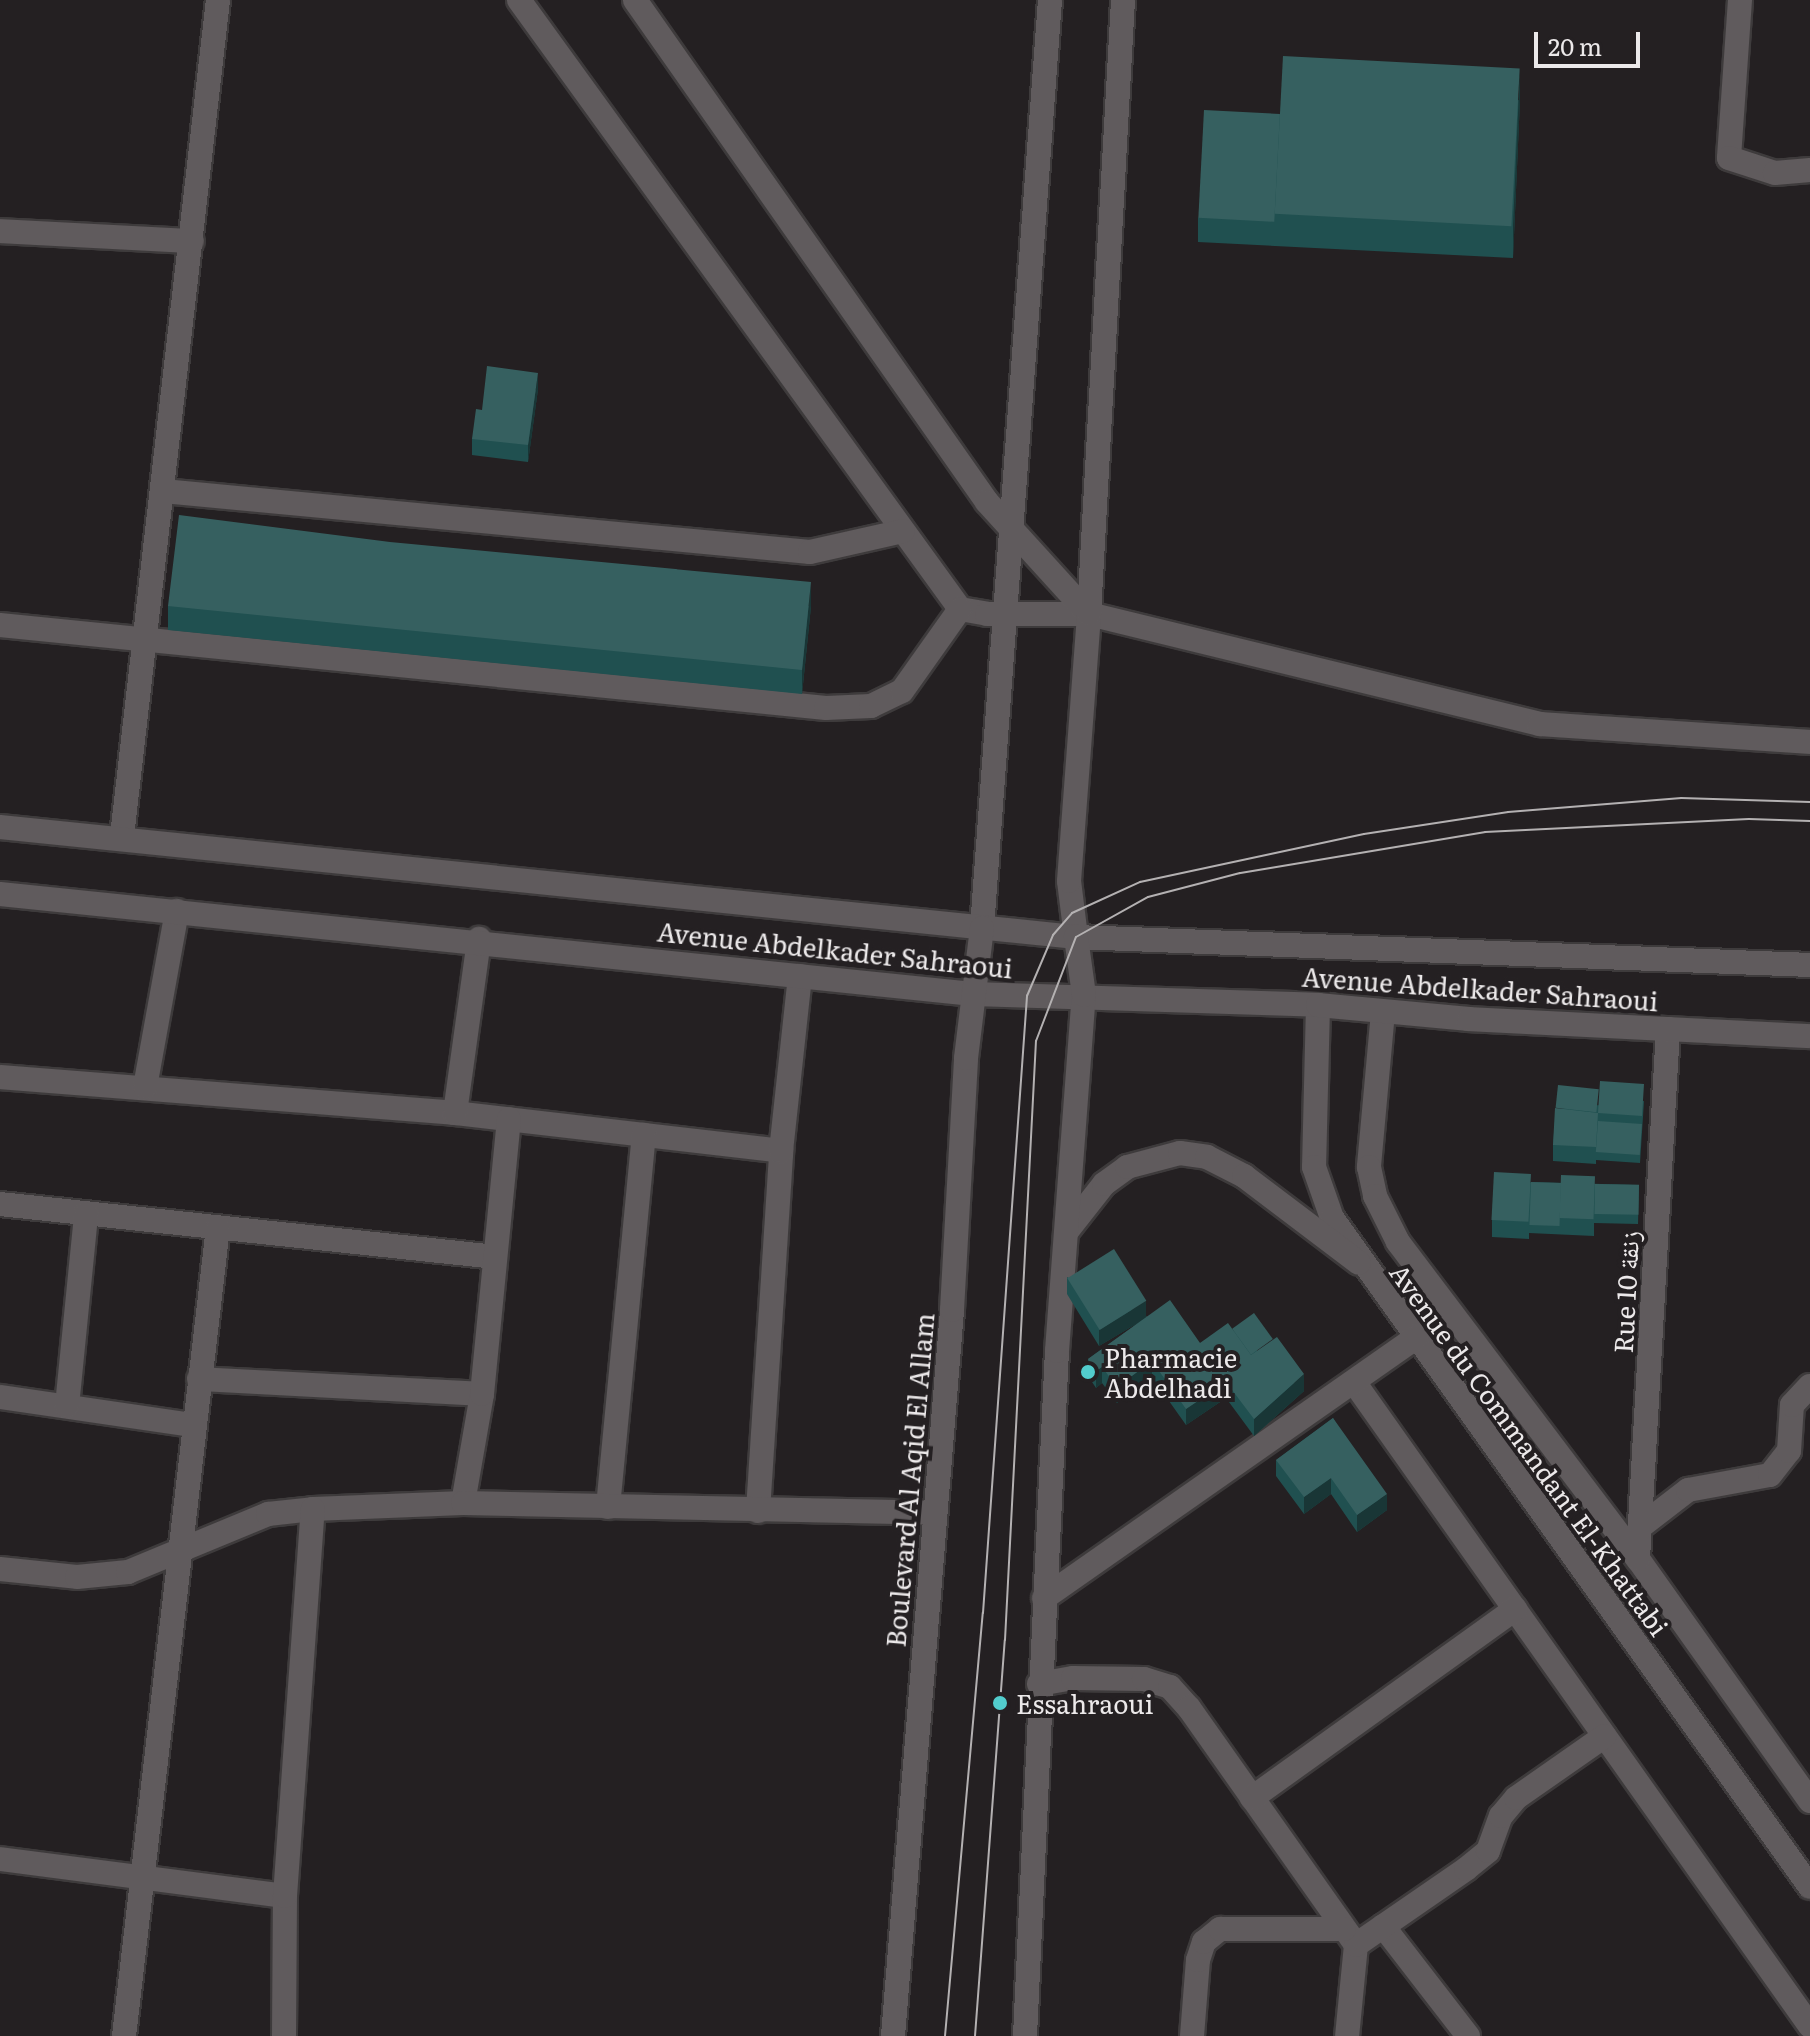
<!DOCTYPE html>
<meta charset="utf-8">
<style>
body{margin:0}
#map{position:relative;width:1810px;height:2036px;overflow:hidden;background:#242022;font-family:Literata,"Noto Naskh Arabic",serif}
div>[style]{position:absolute}
.roads{filter:drop-shadow(2px 0 #3e3b3c) drop-shadow(-2px 0 #3e3b3c) drop-shadow(0 2px #3e3b3c) drop-shadow(0 -2px #3e3b3c)}
.street>*{height:24px;margin:-12px;padding:0 12px;transform-origin:12px;border-radius:12px;background:#605b5d}
.secondary>*{height:24px;margin:-12px;padding:0 12px;transform-origin:12px;border-radius:12px;background:#605b5d}
.tram>*{height:2px;margin:-1px;padding:0 1px;transform-origin:1px;border-radius:1px;background:#b4b1b2}
.wall>*{inset:0;background:#205050}
.shaded-wall>*{inset:0;background:#193636}
.building>*{inset:0;background:#366060;transform-origin:0 0}
.dots>*{width:22px;height:22px;translate:-50% -50%;box-sizing:border-box;border:4px solid #242022;border-radius:50%}
span{translate:-50% -50%;white-space:nowrap;text-align:center;line-height:1.15;-webkit-text-stroke:8px #242022;paint-order:stroke}
.street-label{font-size:26px;color:#ece9ea}
.poi-label{font-size:26px;color:#ece9ea}
.left{translate:0 -50%;text-align:left}
.scale{position:absolute;left:1534px;top:32px;width:106px;height:36px;box-sizing:border-box;border:4px solid #ece9ea;border-top:0;padding-left:10px;font-size:24px;line-height:28px;white-space:nowrap;color:#ece9ea;-webkit-text-stroke:6px #242022;paint-order:stroke}
</style>
<div id="map">
<div class="roads">
<div class="street">
<div style="left:519px;top:0;width:752px;rotate:54.09deg"></div>
<div style="left:960px;top:609px;width:27px;rotate:10deg"></div>
<div style="left:987px;top:614px;width:102px"></div>
<div style="left:1089px;top:614px;width:464px;rotate:13.7deg"></div>
<div style="left:1540px;top:724px;width:271px;rotate:3.8deg"></div>
<div style="left:635px;top:0;width:613px;rotate:54.96deg"></div>
<div style="left:987px;top:502px;width:151px;rotate:47.7deg"></div>
<div style="left:1740px;top:0;width:158px;rotate:94deg"></div>
<div style="left:1729px;top:158px;width:48px;rotate:18.1deg"></div>
<div style="left:1775px;top:173px;width:35px;rotate:-5deg"></div>
<div style="left:0;top:231px;width:192px;rotate:3deg"></div>
<div style="left:163px;top:491px;width:650px;rotate:5.39deg"></div>
<div style="left:810px;top:552px;width:95px;rotate:-12.7deg"></div>
<div style="left:0;top:625px;width:830px;rotate:5.74deg"></div>
<div style="left:826px;top:708px;width:45px;rotate:-2.5deg"></div>
<div style="left:871px;top:706px;width:34px;rotate:-26deg"></div>
<div style="left:902px;top:691px;width:100px;rotate:-54.7deg"></div>
<div style="left:122px;top:836px;width:841px;rotate:-83.45deg"></div>
<div style="left:982px;top:928px;width:930px;rotate:-85.81deg"></div>
<div style="left:1076px;top:937px;width:56px;rotate:-97.1deg"></div>
<div style="left:1069px;top:881px;width:268px;rotate:-85.7deg"></div>
<div style="left:1089px;top:614px;width:615px;rotate:-86.83deg"></div>
<div style="left:1318px;top:1005px;width:162px;rotate:91.4deg"></div>
<div style="left:1314px;top:1167px;width:54px;rotate:70.6deg"></div>
<div style="left:1332px;top:1218px;width:822px;rotate:54.45deg"></div>
<div style="left:1383px;top:1012px;width:156px;rotate:95.2deg"></div>
<div style="left:1369px;top:1167px;width:30px;rotate:78deg"></div>
<div style="left:1375px;top:1196px;width:51px;rotate:63.4deg"></div>
<div style="left:1398px;top:1242px;width:398px;rotate:52.9deg"></div>
<div style="left:1638px;top:1559px;width:297px;rotate:54.6deg"></div>
<div style="left:0;top:1077px;width:456px;rotate:4.5deg"></div>
<div style="left:455px;top:1113px;width:328px;rotate:6.6deg"></div>
<div style="left:145px;top:1087px;width:179px;rotate:-79.7deg"></div>
<div style="left:455px;top:1113px;width:176px;rotate:-82.1deg"></div>
<div style="left:0;top:1204px;width:498px;rotate:6.1deg"></div>
<div style="left:199px;top:1379px;width:283px;rotate:3deg"></div>
<div style="left:1354px;top:1382px;width:789px;rotate:54.7deg"></div>
<div style="left:0;top:1397px;width:195px;rotate:8.3deg"></div>
<div style="left:67px;top:1406px;width:193px;rotate:-84.3deg"></div>
<div style="left:463px;top:1503px;width:111px;rotate:-80.1deg"></div>
<div style="left:482px;top:1394px;width:276px;rotate:-84.4deg"></div>
<div style="left:608px;top:1507px;width:374px;rotate:-84.5deg"></div>
<div style="left:758px;top:1511px;width:361px;rotate:-86.3deg"></div>
<div style="left:781px;top:1151px;width:176px;rotate:-83.8deg"></div>
<div style="left:1640px;top:1527px;width:61px;rotate:-37.6deg"></div>
<div style="left:1688px;top:1490px;width:83px;rotate:-10.4deg"></div>
<div style="left:1770px;top:1475px;width:31px;rotate:-52deg"></div>
<div style="left:1789px;top:1451px;width:46px;rotate:-86.3deg"></div>
<div style="left:1792px;top:1405px;width:26px;rotate:-47deg"></div>
<div style="left:1638px;top:1559px;width:531px;rotate:-86.76deg"></div>
<div style="left:0;top:1569px;width:77px;rotate:5.9deg"></div>
<div style="left:77px;top:1577px;width:51px;rotate:-5.6deg"></div>
<div style="left:128px;top:1572px;width:152px;rotate:-22.5deg"></div>
<div style="left:268px;top:1514px;width:45px;rotate:-6.3deg"></div>
<div style="left:313px;top:1509px;width:150px;rotate:-2.3deg"></div>
<div style="left:463px;top:1503px;width:471px;rotate:1.2deg"></div>
<div style="left:1044px;top:1598px;width:455px;rotate:-35deg"></div>
<div style="left:1039px;top:1684px;width:35px;rotate:-10deg"></div>
<div style="left:1073px;top:1678px;width:71px;rotate:0.8deg"></div>
<div style="left:1144px;top:1679px;width:27px;rotate:17deg"></div>
<div style="left:1170px;top:1687px;width:28px;rotate:48deg"></div>
<div style="left:1189px;top:1708px;width:290px;rotate:54.8deg"></div>
<div style="left:1356px;top:1945px;width:91px;rotate:95.6deg"></div>
<div style="left:1252px;top:1798px;width:324px;rotate:-35.7deg"></div>
<div style="left:0;top:1859px;width:287px;rotate:7.4deg"></div>
<div style="left:1383px;top:1926px;width:139px;rotate:52.3deg"></div>
<div style="left:1356px;top:1945px;width:134px;rotate:-34.6deg"></div>
<div style="left:1466px;top:1869px;width:28px;rotate:-39deg"></div>
<div style="left:1488px;top:1851px;width:37px;rotate:-70deg"></div>
<div style="left:1501px;top:1816px;width:23px;rotate:-50deg"></div>
<div style="left:1516px;top:1798px;width:108px;rotate:-34.9deg"></div>
<div style="left:124px;top:2036px;width:814px;rotate:-83.37deg"></div>
<div style="left:284px;top:2036px;width:140px;rotate:-89.6deg"></div>
<div style="left:285px;top:1896px;width:388px;rotate:-85.9deg"></div>
<div style="left:1192px;top:2036px;width:76px;rotate:-85.5deg"></div>
<div style="left:1198px;top:1960px;width:19px;rotate:-72deg"></div>
<div style="left:1204px;top:1942px;width:21px;rotate:-39deg"></div>
<div style="left:1220px;top:1929px;width:124px"></div>
</div>
<div class="secondary">
<div style="left:0;top:827px;width:1082px;rotate:5.84deg"></div>
<div style="left:1076px;top:937px;width:735px;rotate:2.18deg"></div>
<div style="left:0;top:894px;width:978px;rotate:5.87deg"></div>
<div style="left:973px;top:994px;width:345px;rotate:1.8deg"></div>
<div style="left:1318px;top:1005px;width:152px;rotate:5.3deg"></div>
<div style="left:1469px;top:1019px;width:341px;rotate:2.9deg"></div>
<div style="left:1067px;top:1231px;width:60px;rotate:-51.8deg"></div>
<div style="left:1104px;top:1184px;width:29px;rotate:-36deg"></div>
<div style="left:1127px;top:1167px;width:55px;rotate:-14.8deg"></div>
<div style="left:1180px;top:1153px;width:27px;rotate:8deg"></div>
<div style="left:1207px;top:1157px;width:42px;rotate:27.2deg"></div>
<div style="left:1244px;top:1176px;width:144px;rotate:37.1deg"></div>
<div style="left:893px;top:2036px;width:728px;rotate:-85.35deg"></div>
<div style="left:952px;top:1310px;width:252px;rotate:-86.8deg"></div>
<div style="left:966px;top:1058px;width:131px;rotate:-83deg"></div>
<div style="left:1025px;top:2036px;width:686px;rotate:-87.33deg"></div>
<div style="left:1057px;top:1351px;width:357px;rotate:-85.7deg"></div>
<div style="left:1084px;top:995px;width:59px;rotate:-97.9deg"></div>
</div>
</div>
<div class="tram">
<div style="left:945px;top:2036px;width:425px;rotate:-84.9deg"></div>
<div style="left:983px;top:1613px;width:619px;rotate:-85.92deg"></div>
<div style="left:1027px;top:996px;width:66px;rotate:-66.9deg"></div>
<div style="left:1053px;top:935px;width:29px;rotate:-49deg"></div>
<div style="left:1072px;top:913px;width:75px;rotate:-24.5deg"></div>
<div style="left:1140px;top:882px;width:229px;rotate:-12.1deg"></div>
<div style="left:1364px;top:834px;width:146px;rotate:-8.7deg"></div>
<div style="left:1508px;top:812px;width:174px;rotate:-4.6deg"></div>
<div style="left:1681px;top:798px;width:129px;rotate:1.8deg"></div>
<div style="left:975px;top:2036px;width:397px;rotate:-85.7deg"></div>
<div style="left:1005px;top:1640px;width:600px;rotate:-87.04deg"></div>
<div style="left:1036px;top:1041px;width:111px;rotate:-69deg"></div>
<div style="left:1076px;top:937px;width:82px;rotate:-29.1deg"></div>
<div style="left:1148px;top:897px;width:95px;rotate:-14.6deg"></div>
<div style="left:1240px;top:873px;width:248px;rotate:-9.5deg"></div>
<div style="left:1485px;top:832px;width:264px;rotate:-2.8deg"></div>
<div style="left:1749px;top:819px;width:61px;rotate:1.9deg"></div>
</div>
<div class="wall">
<div style="clip-path:polygon(1520px 100px,1513px 258px,1198px 242px,1198px 218px,1280px 114px)"></div>
<div style="clip-path:polygon(538px 389px,528px 462px,472px 455px,472px 439px,482px 410px)"></div>
<div style="clip-path:polygon(168px 606px,811px 606px,802px 694px,168px 630px)"></div>
<div style="clip-path:polygon(1644px 1101px,1640px 1163px,1596px 1160px,1596px 1158px,1596px 1164px,1553px 1161px,1553px 1145px,1556px 1109px)"></div>
<div style="clip-path:polygon(1531px 1182px,1639px 1185px,1638px 1224px,1594px 1223px,1594px 1216px,1594px 1236px,1529px 1233px,1529px 1239px,1492px 1237px,1492px 1220px)"></div>
<div style="clip-path:polygon(1067px 1277px,1200px 1343px,1232px 1329px,1304px 1391px,1254px 1436px,1226px 1398px,1186px 1425px,1152px 1377px,1117px 1403px,1102px 1383px,1096px 1388px,1088px 1376px,1088px 1359px,1141px 1321px,1099px 1346px,1067px 1294px)"></div>
<div style="clip-path:polygon(1333px 1418px,1387px 1510px,1357px 1532px,1331px 1494px,1304px 1514px,1276px 1476px,1276px 1460px)"></div>
</div>
<div class="shaded-wall">
<div style="clip-path:polygon(1520px 68px,1520px 100px,1513px 258px,1513px 226px)"></div>
<div style="clip-path:polygon(538px 373px,538px 389px,528px 462px,528px 445px)"></div>
<div style="clip-path:polygon(811px 582px,811px 606px,802px 694px,802px 670px)"></div>
<div style="clip-path:polygon(1146px 1301px,1146px 1318px,1099px 1346px,1099px 1330px)"></div>
<div style="clip-path:polygon(1152px 1361px,1152px 1377px,1117px 1403px,1117px 1387px)"></div>
<div style="clip-path:polygon(1102px 1367px,1102px 1383px,1096px 1388px,1096px 1371px)"></div>
<div style="clip-path:polygon(1304px 1374px,1304px 1391px,1254px 1436px,1254px 1419px)"></div>
<div style="clip-path:polygon(1226px 1382px,1226px 1398px,1186px 1425px,1186px 1409px)"></div>
<div style="clip-path:polygon(1331px 1478px,1331px 1494px,1304px 1514px,1304px 1497px)"></div>
<div style="clip-path:polygon(1387px 1494px,1387px 1510px,1357px 1532px,1357px 1515px)"></div>
</div>
<div class="building">
<div style="left:1283px;top:56px;width:237px;height:158px;rotate:3deg"></div>
<div style="left:1204px;top:110px;width:76px;height:108px;rotate:3deg"></div>
<div style="clip-path:polygon(487px 366px,538px 373px,528px 445px,472px 439px,476px 409px,482px 410px)"></div>
<div style="clip-path:polygon(179px 515px,390px 542px,811px 582px,802px 670px,168px 606px)"></div>
<div style="clip-path:polygon(1600px 1081px,1644px 1084px,1642px 1116px,1598px 1113px,1596px 1147px,1553px 1145px,1555px 1108px,1598px 1113px)"></div>
<div style="left:1558px;top:1085px;width:41px;height:23px;rotate:6deg"></div>
<div style="left:1598px;top:1121px;width:44px;height:31px;rotate:4deg"></div>
<div style="left:1494px;top:1172px;width:37px;height:48px;rotate:3deg"></div>
<div style="left:1561px;top:1175px;width:34px;height:43px;rotate:2deg"></div>
<div style="left:1531px;top:1182px;width:30px;height:43px;rotate:2deg"></div>
<div style="left:1595px;top:1184px;width:44px;height:30px;rotate:1deg"></div>
<div style="left:1114px;top:1249px;width:61px;height:55px;rotate:58deg"></div>
<div style="clip-path:polygon(1170px 1300px,1200px 1343px,1228px 1323px,1251px 1355px,1277px 1337px,1304px 1374px,1254px 1419px,1226px 1382px,1186px 1409px,1152px 1361px,1117px 1387px,1102px 1367px,1096px 1371px,1088px 1359px)"></div>
<div style="left:1254px;top:1313px;width:32px;height:27px;rotate:54deg"></div>
<div style="clip-path:polygon(1333px 1418px,1387px 1494px,1357px 1515px,1331px 1478px,1304px 1497px,1276px 1460px)"></div>
</div>
<div class="dots">
<div style="left:1088px;top:1372px;background:#52cdcd"></div>
<div style="left:1000px;top:1703px;background:#52cdcd"></div>
</div>
<div class="street-label">
<span style="left:835px;top:949px;rotate:6deg">Avenue Abdelkader Sahraoui</span>
<span style="left:1480px;top:988px;rotate:4deg">Avenue Abdelkader Sahraoui</span>
<span style="left:1625px;top:1292px;rotate:-87deg">Rue 10 زنقة</span>
<span style="left:1530px;top:1449px;rotate:54deg">Avenue du Commandant El-Khattabi</span>
<span style="left:909px;top:1480px;rotate:-85deg">Boulevard Al Aqid El Allam</span>
</div>
<div class="poi-label">
<span class="left" style="left:1104px;top:1372px">Pharmacie<br>Abdelhadi</span>
<span class="left" style="left:1016px;top:1703px">Essahraoui</span>
</div>
<div class="scale">20 m</div>
</div>
